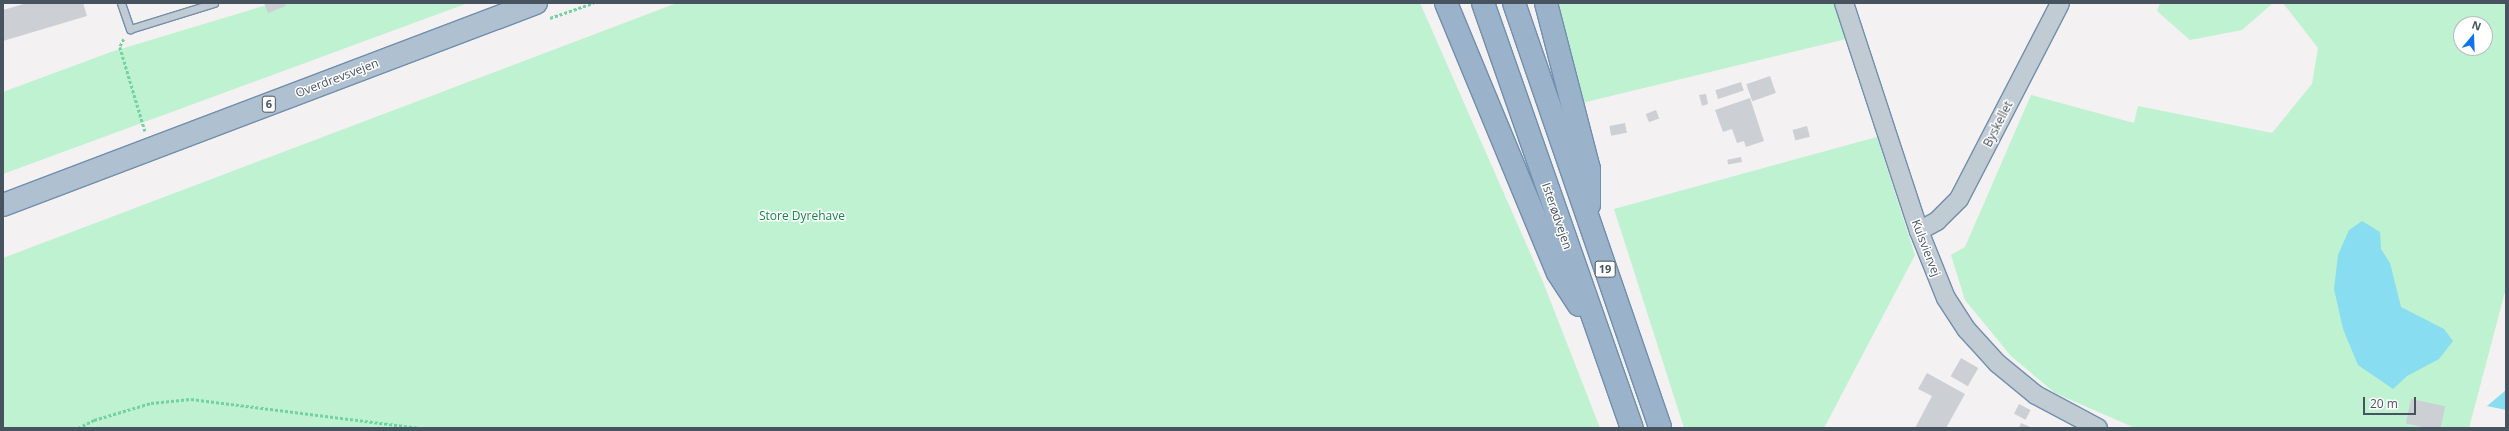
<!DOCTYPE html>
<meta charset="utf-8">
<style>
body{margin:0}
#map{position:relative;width:2509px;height:431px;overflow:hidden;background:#f3f1f1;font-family:"Open Sans",sans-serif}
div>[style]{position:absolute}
.green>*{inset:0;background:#bef2d1}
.water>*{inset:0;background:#89ddf1}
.building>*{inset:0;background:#ccd0d5;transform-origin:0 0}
.path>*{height:2.5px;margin-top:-1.25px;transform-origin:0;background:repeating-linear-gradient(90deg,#74d2a2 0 3px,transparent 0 5px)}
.roads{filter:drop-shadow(1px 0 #718fad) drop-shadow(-1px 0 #718fad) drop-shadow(0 1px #718fad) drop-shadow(0 -1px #718fad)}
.service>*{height:7px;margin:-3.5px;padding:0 3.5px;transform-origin:3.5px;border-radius:3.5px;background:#c1cbd3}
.tertiary>*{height:18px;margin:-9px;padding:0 9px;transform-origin:9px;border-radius:9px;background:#c1cbd3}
.primary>*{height:22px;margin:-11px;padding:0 11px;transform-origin:11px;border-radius:11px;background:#afc0d1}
.trunk>*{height:22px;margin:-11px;padding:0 11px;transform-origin:11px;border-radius:11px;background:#9ab2ca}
span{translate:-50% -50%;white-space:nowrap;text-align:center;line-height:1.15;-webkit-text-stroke:3px #fff;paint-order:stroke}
.shield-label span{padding:1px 3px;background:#fff;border:1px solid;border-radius:3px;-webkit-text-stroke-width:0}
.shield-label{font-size:11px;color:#47545f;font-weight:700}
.street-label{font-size:12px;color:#47545f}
.park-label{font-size:12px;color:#12864b}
.frame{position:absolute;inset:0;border:4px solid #47545f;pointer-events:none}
.north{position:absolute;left:2453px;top:16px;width:40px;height:40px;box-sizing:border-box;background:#fff;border:1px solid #b5bbbf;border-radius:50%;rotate:19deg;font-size:11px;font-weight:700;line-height:16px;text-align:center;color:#47545f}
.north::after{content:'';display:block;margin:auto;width:14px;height:18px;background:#1073ee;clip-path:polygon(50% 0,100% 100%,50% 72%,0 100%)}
.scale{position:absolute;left:2363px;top:397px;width:53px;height:18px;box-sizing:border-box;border:2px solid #47545f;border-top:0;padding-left:5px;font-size:12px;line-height:14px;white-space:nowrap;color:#47545f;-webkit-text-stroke:3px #fff;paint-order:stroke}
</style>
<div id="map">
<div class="green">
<div style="clip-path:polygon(273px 3px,468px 3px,3px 174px,3px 92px,111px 52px)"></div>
<div style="clip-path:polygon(677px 3px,1420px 3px,1543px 282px,1600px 428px,3px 428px,3px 258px)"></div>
<div style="clip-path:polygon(1558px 3px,1834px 3px,1846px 39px,1582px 103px)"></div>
<div style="clip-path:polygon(2160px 3px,2273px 3px,2242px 30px,2190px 40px,2157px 11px)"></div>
<div style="clip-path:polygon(evenodd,2283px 3px,2506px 3px,2506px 288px,2469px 428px,2135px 428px,2055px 393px,2011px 356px,1965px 300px,1951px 255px,1965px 247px,2031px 95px,2134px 123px,2138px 106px,2272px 133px,2312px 84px,2318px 48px,2283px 3px,2461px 24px,2485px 24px,2485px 48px,2461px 48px,2461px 24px)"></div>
<div style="clip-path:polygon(1877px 137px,1915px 255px,1824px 428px,1684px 428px,1614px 209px)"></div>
</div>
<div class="water">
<div style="clip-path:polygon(2362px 221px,2380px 232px,2381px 249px,2390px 263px,2401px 307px,2444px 329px,2453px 341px,2439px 359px,2407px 376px,2393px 389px,2358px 365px,2343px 329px,2334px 289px,2338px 255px,2349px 230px)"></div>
<div style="clip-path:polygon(2506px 390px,2506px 410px,2487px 406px)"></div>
</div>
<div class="building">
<div style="clip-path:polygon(27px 3px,83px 3px,87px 16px,3px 41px,3px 10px)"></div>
<div style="clip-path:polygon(264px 3px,285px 3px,286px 6px,268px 13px)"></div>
<div style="left:1770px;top:76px;width:18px;height:25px;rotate:71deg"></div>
<div style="left:1741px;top:82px;width:9px;height:27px;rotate:72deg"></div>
<div style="clip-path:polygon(1706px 94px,1708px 104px,1702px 106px,1699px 95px)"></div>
<div style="clip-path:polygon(1750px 98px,1764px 141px,1746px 147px,1744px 141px,1737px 143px,1732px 129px,1723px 132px,1715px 110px)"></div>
<div style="left:1656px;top:110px;width:9px;height:11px;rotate:69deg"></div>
<div style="left:1625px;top:123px;width:10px;height:16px;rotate:79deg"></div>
<div style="left:1807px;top:126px;width:11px;height:15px;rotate:75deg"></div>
<div style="left:1741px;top:157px;width:5px;height:14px;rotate:79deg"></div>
<div style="left:1961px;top:358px;width:20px;height:21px;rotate:30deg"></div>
<div style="clip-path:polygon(1927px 373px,1965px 394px,1946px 428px,1915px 428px,1932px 396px,1918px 389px)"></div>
<div style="left:2411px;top:399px;width:35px;height:25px;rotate:12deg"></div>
<div style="left:2019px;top:404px;width:13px;height:11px;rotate:27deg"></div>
<div style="clip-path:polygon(2021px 423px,2030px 427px,2030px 428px,2019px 428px)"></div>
</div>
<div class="path">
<div style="left:550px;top:18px;width:46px;rotate:-19.2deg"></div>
<div style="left:124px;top:39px;width:9px;rotate:117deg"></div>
<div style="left:120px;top:47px;width:88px;rotate:73.4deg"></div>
<div style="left:78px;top:428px;width:18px;rotate:-27deg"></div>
<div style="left:94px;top:420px;width:59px;rotate:-16.6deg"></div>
<div style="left:151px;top:403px;width:40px;rotate:-5.7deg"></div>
<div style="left:191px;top:399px;width:233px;rotate:7.2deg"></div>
</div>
<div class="roads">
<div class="service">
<div style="left:121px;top:3px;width:28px;rotate:71deg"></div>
<div style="left:130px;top:29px;width:88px;rotate:-17.2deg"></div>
</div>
<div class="tertiary">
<div style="left:1844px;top:3px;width:240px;rotate:71.8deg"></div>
<div style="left:1919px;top:231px;width:72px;rotate:68.1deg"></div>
<div style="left:1946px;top:298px;width:38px;rotate:57deg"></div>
<div style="left:1967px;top:330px;width:45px;rotate:47.7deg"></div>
<div style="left:1997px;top:363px;width:50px;rotate:39.4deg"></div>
<div style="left:2036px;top:395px;width:70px;rotate:28deg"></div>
<div style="left:1919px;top:231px;width:21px;rotate:-29deg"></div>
<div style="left:1937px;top:221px;width:31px;rotate:-45deg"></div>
<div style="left:1959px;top:199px;width:220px;rotate:-62.7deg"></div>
</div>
<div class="primary">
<div style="left:3px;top:205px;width:570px;rotate:-20.76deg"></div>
</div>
<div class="trunk">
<div style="left:1446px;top:3px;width:292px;rotate:67.5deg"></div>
<div style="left:1558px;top:273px;width:38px;rotate:57deg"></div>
<div style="left:1483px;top:3px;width:450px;rotate:70.7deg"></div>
<div style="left:1514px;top:3px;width:449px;rotate:71deg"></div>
<div style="left:1546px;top:3px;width:171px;rotate:75.5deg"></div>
<div style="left:1589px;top:169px;width:36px;rotate:90deg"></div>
</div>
</div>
<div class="shield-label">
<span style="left:269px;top:104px">6</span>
<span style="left:1605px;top:269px">19</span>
</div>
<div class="street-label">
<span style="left:337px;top:78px;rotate:-21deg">Overdrevsvejen</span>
<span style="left:1998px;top:124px;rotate:-63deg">Byskellet</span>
<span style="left:1557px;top:216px;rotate:71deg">Isterødvejen</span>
<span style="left:1926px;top:248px;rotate:69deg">Kulsviervej</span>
</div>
<div class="park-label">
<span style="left:802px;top:216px">Store Dyrehave</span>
</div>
<div class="frame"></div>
<div class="north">N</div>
<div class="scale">20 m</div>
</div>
